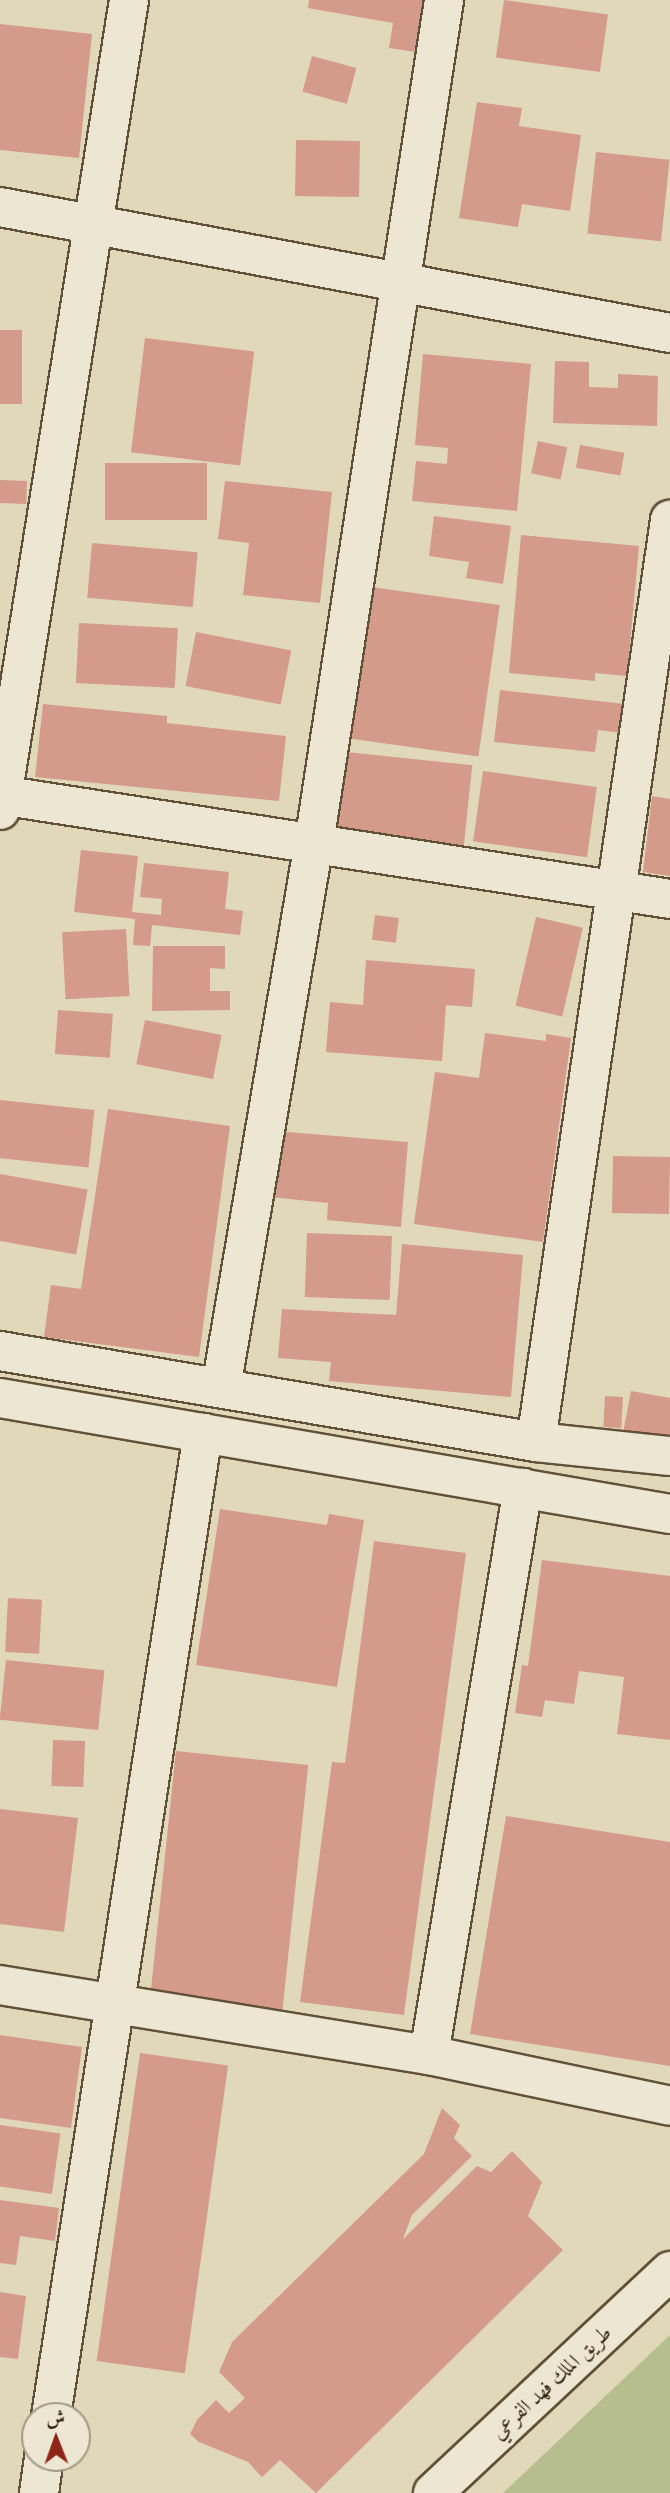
<!DOCTYPE html>
<meta charset="utf-8">
<style>
body{margin:0}
#map{position:relative;width:670px;height:2493px;overflow:hidden;background:#e1d8ba;font-family:"IM FELL French Canon",Amiri,serif}
div>[style]{position:absolute}
.green>*{inset:0;background:#b6be8e}
.building>*{inset:0;background:#d49a8a;transform-origin:0 0}
.roads{filter:drop-shadow(2px 0 #615138) drop-shadow(-2px 0 #615138) drop-shadow(0 2px #615138) drop-shadow(0 -2px #615138)}
.street>*{height:38px;margin:-19px;padding:0 19px;transform-origin:19px;border-radius:19px;background:#ece6d2}
.secondary>*{height:38px;margin:-19px;padding:0 19px;transform-origin:19px;border-radius:19px;background:#ece6d2}
span{translate:-50% -50%;white-space:nowrap;text-align:center;line-height:1.15;-webkit-text-stroke:6px #ece6d2;paint-order:stroke}
.street-label{font-size:21px;color:#36240c}
.north{position:absolute;left:21px;top:2402px;width:70px;height:70px;box-sizing:border-box;background:#ece6d2;border:2px solid #a39883;border-radius:50%;rotate:359deg;font-size:19px;font-weight:700;line-height:28px;text-align:center;color:#36240c}
.north::after{content:'';display:block;margin:auto;width:24px;height:32px;background:#8f2418;clip-path:polygon(50% 0,100% 100%,50% 72%,0 100%)}
</style>
<div id="map">
<div class="green">
<div style="clip-path:polygon(670px 2335px,670px 2493px,503px 2493px)"></div>
</div>
<div class="building">
<div style="clip-path:polygon(309px 0,424px 0,416px 52px,389px 48px,393px 23px,308px 8px)"></div>
<div style="left:504px;top:0;width:105px;height:58px;rotate:8deg"></div>
<div style="clip-path:polygon(0 24px,92px 34px,79px 158px,0 150px)"></div>
<div style="left:312px;top:56px;width:46px;height:37px;rotate:15deg"></div>
<div style="clip-path:polygon(477px 102px,522px 108px,519px 126px,581px 135px,570px 211px,522px 204px,518px 227px,459px 218px)"></div>
<div style="left:296px;top:140px;width:64px;height:56px;rotate:1deg"></div>
<div style="left:596px;top:152px;width:74px;height:82px;rotate:6deg"></div>
<div style="left:0;top:330px;width:22px;height:74px"></div>
<div style="left:145px;top:338px;width:110px;height:115px;rotate:7deg"></div>
<div style="clip-path:polygon(423px 354px,531px 364px,517px 511px,412px 501px,416px 461px,447px 464px,448px 448px,415px 445px)"></div>
<div style="clip-path:polygon(555px 361px,589px 362px,589px 387px,618px 388px,618px 374px,658px 376px,657px 426px,553px 423px)"></div>
<div style="left:538px;top:441px;width:30px;height:33px;rotate:12deg"></div>
<div style="left:580px;top:445px;width:45px;height:23px;rotate:10deg"></div>
<div style="left:105px;top:463px;width:102px;height:57px"></div>
<div style="left:0;top:480px;width:27px;height:23px;rotate:2deg"></div>
<div style="clip-path:polygon(225px 481px,332px 492px,320px 603px,243px 595px,249px 543px,218px 539px)"></div>
<div style="clip-path:polygon(434px 516px,511px 526px,503px 584px,466px 578px,469px 562px,429px 556px)"></div>
<div style="clip-path:polygon(521px 535px,639px 546px,627px 676px,595px 673px,595px 681px,509px 673px)"></div>
<div style="left:92px;top:543px;width:106px;height:55px;rotate:5deg"></div>
<div style="left:371px;top:587px;width:130px;height:153px;rotate:8deg"></div>
<div style="left:79px;top:623px;width:99px;height:60px;rotate:3deg"></div>
<div style="left:196px;top:632px;width:97px;height:55px;rotate:11deg"></div>
<div style="clip-path:polygon(500px 690px,625px 704px,622px 733px,598px 730px,595px 752px,494px 742px)"></div>
<div style="clip-path:polygon(43px 704px,167px 716px,167px 723px,286px 736px,279px 801px,35px 777px)"></div>
<div style="left:337px;top:751px;width:136px;height:83px;rotate:6deg"></div>
<div style="left:483px;top:771px;width:115px;height:71px;rotate:8deg"></div>
<div style="clip-path:polygon(652px 796px,670px 799px,670px 876px,643px 872px)"></div>
<div style="clip-path:polygon(81px 850px,138px 856px,132px 912px,161px 915px,162px 899px,140px 897px,144px 863px,229px 872px,225px 909px,243px 911px,240px 935px,152px 925px,150px 946px,133px 945px,135px 919px,74px 912px)"></div>
<div style="left:375px;top:915px;width:24px;height:25px;rotate:7deg"></div>
<div style="left:536px;top:917px;width:48px;height:91px;rotate:13deg"></div>
<div style="left:126px;top:929px;width:67px;height:64px;rotate:87deg"></div>
<div style="clip-path:polygon(153px 946px,225px 946px,225px 969px,210px 968px,210px 991px,230px 991px,230px 1010px,152px 1011px)"></div>
<div style="clip-path:polygon(366px 960px,475px 969px,472px 1007px,446px 1005px,442px 1061px,326px 1052px,330px 1002px,363px 1005px)"></div>
<div style="left:58px;top:1010px;width:55px;height:44px;rotate:4deg"></div>
<div style="left:145px;top:1020px;width:78px;height:45px;rotate:11deg"></div>
<div style="clip-path:polygon(485px 1033px,546px 1041px,546px 1034px,571px 1038px,543px 1242px,414px 1224px,435px 1072px,479px 1078px)"></div>
<div style="left:0;top:1100px;width:95px;height:58px;rotate:6deg"></div>
<div style="clip-path:polygon(108px 1109px,230px 1126px,199px 1357px,44px 1337px,51px 1285px,81px 1289px)"></div>
<div style="clip-path:polygon(276px 1131px,408px 1142px,401px 1227px,327px 1220px,328px 1203px,270px 1197px)"></div>
<div style="left:613px;top:1156px;width:57px;height:57px;rotate:1deg"></div>
<div style="left:0;top:1174px;width:89px;height:66px;rotate:10deg"></div>
<div style="left:307px;top:1233px;width:85px;height:64px;rotate:2deg"></div>
<div style="clip-path:polygon(402px 1244px,523px 1255px,511px 1397px,329px 1381px,331px 1362px,278px 1358px,282px 1309px,396px 1315px)"></div>
<div style="clip-path:polygon(631px 1391px,670px 1398px,670px 1447px,622px 1438px)"></div>
<div style="left:605px;top:1396px;width:18px;height:31px;rotate:3deg"></div>
<div style="clip-path:polygon(220px 1509px,327px 1525px,329px 1514px,364px 1520px,337px 1687px,196px 1665px)"></div>
<div style="clip-path:polygon(374px 1541px,466px 1553px,404px 2015px,300px 2002px,332px 1762px,345px 1763px)"></div>
<div style="clip-path:polygon(542px 1560px,670px 1576px,670px 1740px,617px 1734px,624px 1677px,579px 1671px,574px 1704px,545px 1700px,542px 1717px,515px 1713px,522px 1665px,528px 1666px)"></div>
<div style="left:8px;top:1598px;width:34px;height:54px;rotate:3deg"></div>
<div style="left:6px;top:1660px;width:99px;height:60px;rotate:6deg"></div>
<div style="left:53px;top:1740px;width:32px;height:46px;rotate:2deg"></div>
<div style="left:176px;top:1751px;width:133px;height:247px;rotate:6deg"></div>
<div style="clip-path:polygon(0 1809px,78px 1818px,64px 1932px,0 1924px)"></div>
<div style="clip-path:polygon(506px 1816px,670px 1842px,670px 2066px,470px 2034px)"></div>
<div style="clip-path:polygon(0 2035px,82px 2047px,71px 2128px,0 2118px)"></div>
<div style="left:140px;top:2053px;width:89px;height:311px;rotate:8deg"></div>
<div style="clip-path:polygon(442px 2108px,460px 2125px,454px 2138px,472px 2156px,412px 2215px,403px 2239px,477px 2166px,491px 2172px,512px 2151px,542px 2182px,528px 2216px,563px 2250px,316px 2493px,280px 2460px,262px 2477px,248px 2462px,199px 2442px,190px 2434px,197px 2420px,216px 2400px,229px 2413px,245px 2398px,219px 2372px,232px 2342px,424px 2154px)"></div>
<div style="left:0;top:2125px;width:61px;height:61px;rotate:8deg"></div>
<div style="clip-path:polygon(0 2200px,59px 2208px,55px 2241px,20px 2236px,16px 2265px,0 2263px)"></div>
<div style="clip-path:polygon(0 2292px,26px 2296px,18px 2359px,0 2357px)"></div>
</div>
<div class="roads">
<div class="street">
<div style="left:0;top:207px;width:682px;rotate:10.65deg"></div>
<div style="left:0;top:795px;width:678px;rotate:8.82deg"></div>
<div style="left:0;top:810px;width:820px;rotate:-80.95deg"></div>
<div style="left:221px;top:1388px;width:553px;rotate:-80.32deg"></div>
<div style="left:314px;top:843px;width:853px;rotate:-81.23deg"></div>
<div style="left:536px;top:1442px;width:932px;rotate:-81.73deg"></div>
<div style="left:0;top:1985px;width:435px;rotate:9.3deg"></div>
<div style="left:429px;top:2055px;width:246px;rotate:11.9deg"></div>
<div style="left:429px;top:2055px;width:575px;rotate:-80.59deg"></div>
<div style="left:51px;top:2416px;width:995px;rotate:-81.21deg"></div>
<div style="left:39px;top:2493px;width:35px;rotate:-82deg"></div>
</div>
<div class="secondary">
<div style="left:0;top:1351px;width:544px;rotate:9.64deg"></div>
<div style="left:536px;top:1442px;width:135px;rotate:6deg"></div>
<div style="left:0;top:1398px;width:680px;rotate:9.82deg"></div>
<div style="left:433px;top:2493px;width:325px;rotate:-43.1deg"></div>
</div>
</div>
<div class="street-label">
<span style="left:551px;top:2382px;rotate:-43deg">طريق الملك فهد الفرعي</span>
</div>
<div class="north">ش</div>
</div>
